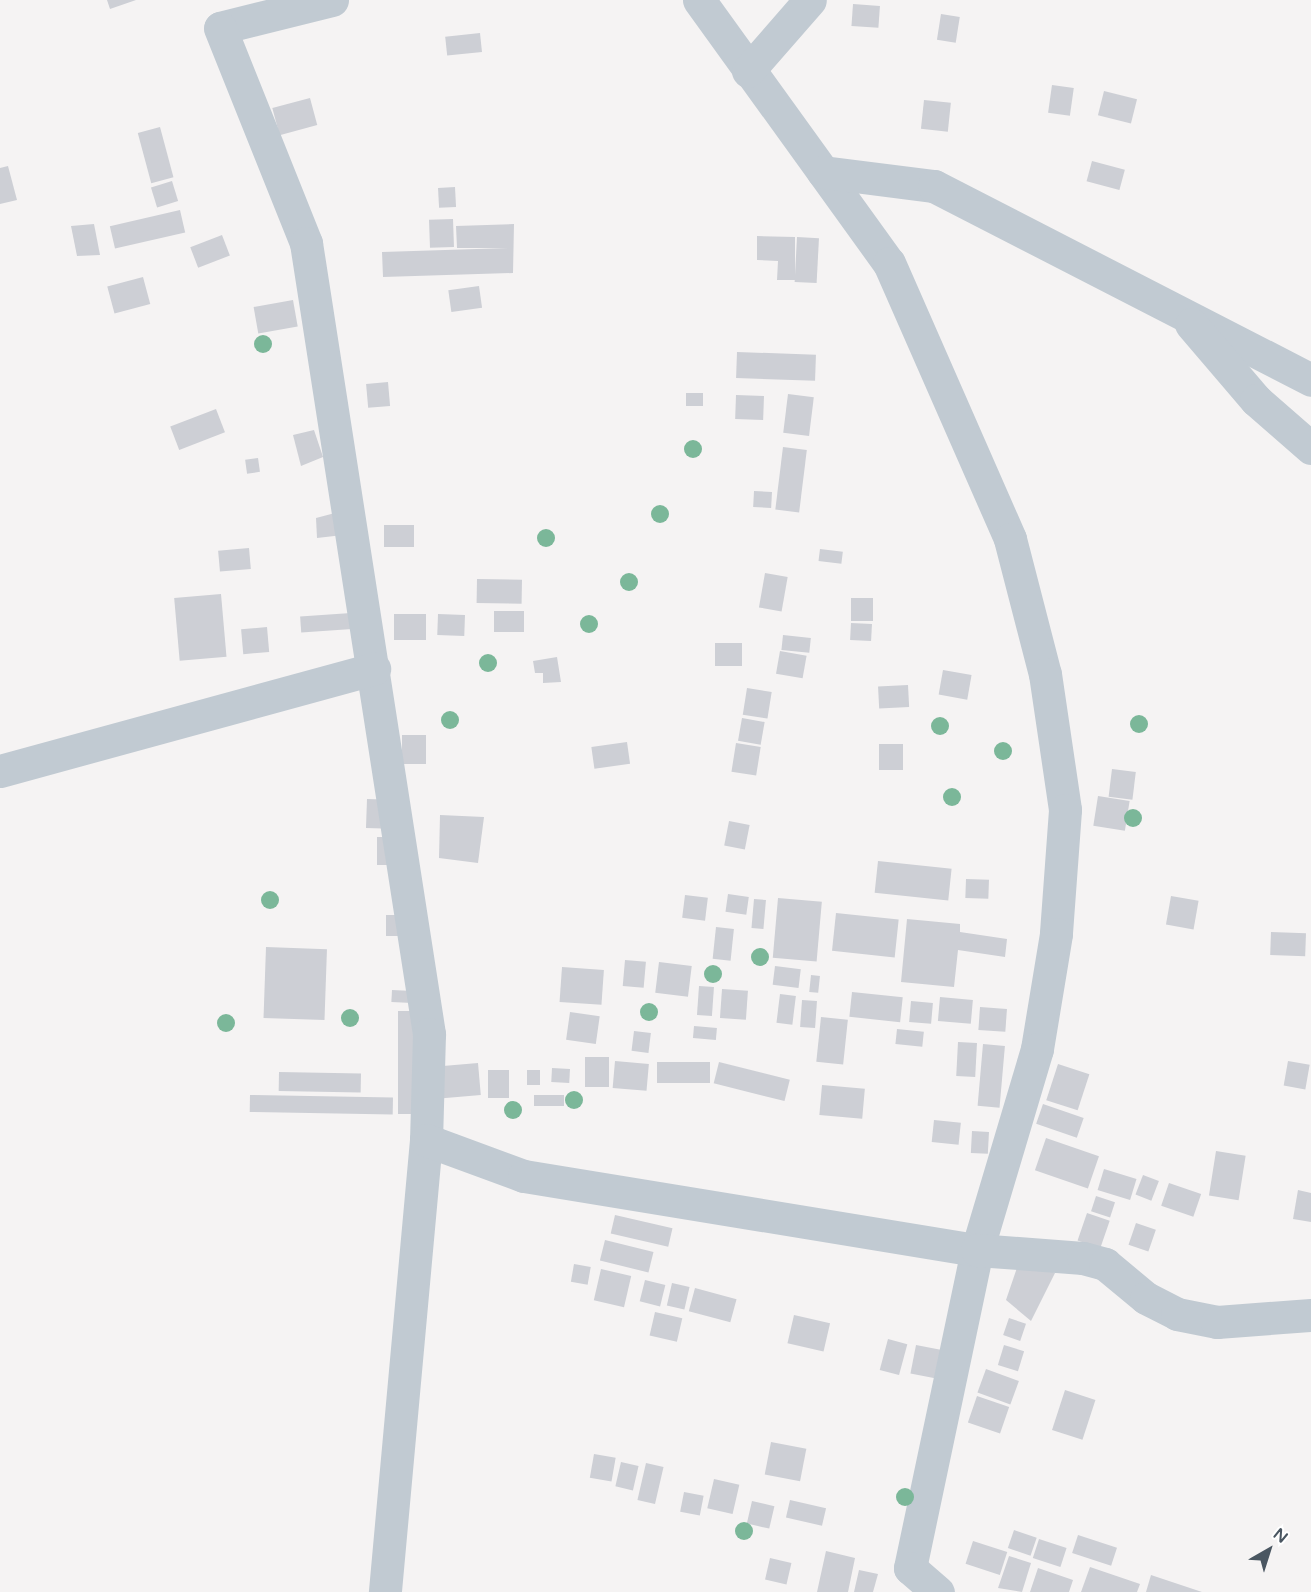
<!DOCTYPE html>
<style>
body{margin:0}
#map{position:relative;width:1311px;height:1592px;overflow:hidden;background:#f5f3f3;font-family:"Varela Round",sans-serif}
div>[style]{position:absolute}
.building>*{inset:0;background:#cdcfd5;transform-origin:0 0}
.minor>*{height:33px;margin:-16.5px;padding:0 16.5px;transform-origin:16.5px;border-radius:16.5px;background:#c1cad2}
.trees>*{width:18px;height:18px;margin:-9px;border-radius:50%;background:#7bb799}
span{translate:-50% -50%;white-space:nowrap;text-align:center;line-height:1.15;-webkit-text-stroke:6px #fff;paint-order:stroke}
.north{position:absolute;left:1239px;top:1520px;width:60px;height:60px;-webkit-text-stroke:4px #fff;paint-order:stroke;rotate:39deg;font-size:16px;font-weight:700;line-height:24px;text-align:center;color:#4a5661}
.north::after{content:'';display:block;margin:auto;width:21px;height:27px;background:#4a5661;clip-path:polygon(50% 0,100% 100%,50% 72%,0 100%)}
</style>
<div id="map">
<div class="building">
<div style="clip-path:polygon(107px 0,136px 0,110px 9px)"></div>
<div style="left:853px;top:4px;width:27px;height:22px;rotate:4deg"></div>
<div style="left:941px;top:14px;width:19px;height:26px;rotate:9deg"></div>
<div style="left:480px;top:33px;width:19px;height:35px;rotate:84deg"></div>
<div style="left:1052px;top:85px;width:22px;height:28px;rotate:8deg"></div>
<div style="left:1104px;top:91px;width:34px;height:25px;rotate:14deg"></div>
<div style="left:310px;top:98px;width:28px;height:39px;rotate:75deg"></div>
<div style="left:924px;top:100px;width:27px;height:29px;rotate:6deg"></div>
<div style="left:160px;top:127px;width:52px;height:23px;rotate:75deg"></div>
<div style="left:1092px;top:161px;width:34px;height:21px;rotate:15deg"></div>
<div style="clip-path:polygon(8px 166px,17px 200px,0 204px,0 168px)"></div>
<div style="left:172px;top:181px;width:21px;height:22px;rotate:73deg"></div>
<div style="left:455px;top:187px;width:20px;height:17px;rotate:87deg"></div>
<div style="left:180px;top:210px;width:23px;height:72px;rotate:77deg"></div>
<div style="left:453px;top:219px;width:28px;height:24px;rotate:88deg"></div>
<div style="clip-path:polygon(94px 224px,100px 255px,77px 256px,71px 226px)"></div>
<div style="clip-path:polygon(514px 224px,513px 273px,383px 277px,382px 252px,508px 248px,457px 248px,456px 226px)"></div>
<div style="left:222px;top:235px;width:22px;height:34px;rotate:69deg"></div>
<div style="clip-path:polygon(757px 236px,795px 237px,795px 280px,777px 280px,778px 261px,757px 260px)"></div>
<div style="left:797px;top:237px;width:22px;height:45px;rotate:3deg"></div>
<div style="left:143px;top:277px;width:28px;height:37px;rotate:75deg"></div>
<div style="left:479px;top:286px;width:22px;height:31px;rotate:82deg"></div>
<div style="left:293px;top:300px;width:27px;height:40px;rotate:80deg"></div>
<div style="left:737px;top:352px;width:79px;height:26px;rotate:2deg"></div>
<div style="left:388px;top:382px;width:24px;height:22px;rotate:85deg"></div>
<div style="left:686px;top:393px;width:17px;height:13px"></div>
<div style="left:788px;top:394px;width:26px;height:39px;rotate:7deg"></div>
<div style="left:736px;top:395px;width:28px;height:24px;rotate:2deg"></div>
<div style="left:216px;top:409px;width:25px;height:49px;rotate:69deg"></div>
<div style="clip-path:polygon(314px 430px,323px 457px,301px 466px,293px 435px)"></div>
<div style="left:783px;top:447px;width:24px;height:63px;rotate:7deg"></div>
<div style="left:258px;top:458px;width:14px;height:13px;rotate:82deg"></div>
<div style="left:754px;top:491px;width:18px;height:16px;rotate:3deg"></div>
<div style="clip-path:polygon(335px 513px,343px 535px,317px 538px,316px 518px)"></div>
<div style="left:384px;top:525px;width:30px;height:22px"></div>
<div style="left:249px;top:548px;width:21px;height:31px;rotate:85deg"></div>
<div style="left:820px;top:549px;width:23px;height:12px;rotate:7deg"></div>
<div style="left:765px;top:573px;width:23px;height:35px;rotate:10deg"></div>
<div style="left:477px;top:579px;width:45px;height:24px;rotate:1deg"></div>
<div style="left:221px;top:594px;width:63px;height:47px;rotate:85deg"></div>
<div style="left:873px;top:598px;width:23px;height:22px;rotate:90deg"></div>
<div style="left:494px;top:611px;width:30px;height:21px"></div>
<div style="left:351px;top:613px;width:16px;height:51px;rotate:86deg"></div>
<div style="left:394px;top:614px;width:32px;height:26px"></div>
<div style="left:438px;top:614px;width:27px;height:21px;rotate:2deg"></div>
<div style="left:851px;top:623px;width:21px;height:17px;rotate:3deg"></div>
<div style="left:267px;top:627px;width:25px;height:26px;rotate:85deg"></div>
<div style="left:783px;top:635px;width:28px;height:15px;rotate:6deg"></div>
<div style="left:715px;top:643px;width:27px;height:23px"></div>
<div style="left:780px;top:651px;width:27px;height:23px;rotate:10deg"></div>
<div style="clip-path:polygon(557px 657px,561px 682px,543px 683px,543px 673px,535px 673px,533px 661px)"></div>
<div style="left:943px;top:670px;width:29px;height:25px;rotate:10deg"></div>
<div style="left:908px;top:685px;width:22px;height:30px;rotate:87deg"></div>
<div style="left:747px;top:688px;width:25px;height:27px;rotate:9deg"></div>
<div style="left:742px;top:718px;width:23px;height:23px;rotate:10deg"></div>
<div style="left:402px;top:735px;width:24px;height:29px"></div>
<div style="left:627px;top:742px;width:22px;height:36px;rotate:82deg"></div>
<div style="left:736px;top:743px;width:25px;height:29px;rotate:9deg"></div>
<div style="left:879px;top:744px;width:24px;height:26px"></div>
<div style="left:1112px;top:769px;width:24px;height:28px;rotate:7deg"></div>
<div style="left:1098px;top:796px;width:32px;height:30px;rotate:9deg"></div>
<div style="left:367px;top:799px;width:25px;height:29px;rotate:2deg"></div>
<div style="clip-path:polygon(440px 815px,484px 817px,478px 863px,439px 858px)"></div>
<div style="left:729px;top:821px;width:21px;height:25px;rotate:11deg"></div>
<div style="left:377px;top:837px;width:19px;height:28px"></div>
<div style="left:878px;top:861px;width:74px;height:32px;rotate:6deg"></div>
<div style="left:966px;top:879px;width:23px;height:19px;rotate:2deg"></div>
<div style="left:728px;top:894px;width:21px;height:18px;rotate:8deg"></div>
<div style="left:685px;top:895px;width:23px;height:23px;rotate:7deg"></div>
<div style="left:1171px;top:896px;width:28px;height:29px;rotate:10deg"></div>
<div style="left:778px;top:898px;width:44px;height:60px;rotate:5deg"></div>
<div style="left:754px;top:899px;width:12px;height:29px;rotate:5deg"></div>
<div style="left:836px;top:913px;width:63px;height:38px;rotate:6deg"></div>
<div style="left:386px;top:915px;width:22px;height:21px"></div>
<div style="clip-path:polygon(907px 919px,960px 924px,960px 932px,1007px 939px,1005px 957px,958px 950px,954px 987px,901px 982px)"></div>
<div style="left:716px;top:927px;width:18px;height:32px;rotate:6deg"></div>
<div style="left:1271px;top:932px;width:35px;height:23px;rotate:2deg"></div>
<div style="left:266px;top:947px;width:61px;height:71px;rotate:2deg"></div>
<div style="left:625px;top:960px;width:21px;height:26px;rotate:5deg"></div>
<div style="left:659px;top:962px;width:33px;height:31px;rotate:7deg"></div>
<div style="left:775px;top:966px;width:26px;height:19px;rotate:7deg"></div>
<div style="left:562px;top:967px;width:42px;height:35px;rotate:4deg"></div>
<div style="left:811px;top:975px;width:9px;height:17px;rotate:6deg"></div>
<div style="left:699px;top:986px;width:15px;height:29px;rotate:4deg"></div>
<div style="left:722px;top:989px;width:26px;height:29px;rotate:4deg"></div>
<div style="left:392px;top:990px;width:21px;height:12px;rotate:3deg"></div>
<div style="left:852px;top:992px;width:51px;height:25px;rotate:6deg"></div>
<div style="left:780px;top:994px;width:16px;height:29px;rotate:7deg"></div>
<div style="left:940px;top:997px;width:33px;height:24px;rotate:5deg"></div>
<div style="left:802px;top:1000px;width:15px;height:27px;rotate:4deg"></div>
<div style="left:911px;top:1001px;width:22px;height:21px;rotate:5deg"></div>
<div style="left:980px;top:1007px;width:27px;height:23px;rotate:4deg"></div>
<div style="left:398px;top:1011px;width:25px;height:103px"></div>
<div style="left:570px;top:1012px;width:30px;height:28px;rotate:8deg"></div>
<div style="left:821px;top:1017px;width:27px;height:45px;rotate:6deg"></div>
<div style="left:694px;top:1026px;width:23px;height:12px;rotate:5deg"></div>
<div style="left:897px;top:1029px;width:27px;height:15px;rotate:6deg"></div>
<div style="left:634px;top:1031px;width:17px;height:20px;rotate:7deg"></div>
<div style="left:958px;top:1042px;width:19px;height:34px;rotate:3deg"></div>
<div style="left:983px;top:1044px;width:22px;height:62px;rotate:5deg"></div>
<div style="left:585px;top:1057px;width:24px;height:30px"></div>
<div style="left:615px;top:1061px;width:34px;height:27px;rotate:5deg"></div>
<div style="left:1288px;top:1061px;width:22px;height:25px;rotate:10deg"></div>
<div style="left:657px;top:1062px;width:53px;height:21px"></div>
<div style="left:719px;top:1062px;width:73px;height:22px;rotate:14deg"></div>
<div style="left:478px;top:1063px;width:32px;height:44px;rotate:85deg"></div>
<div style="left:1058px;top:1064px;width:33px;height:38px;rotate:18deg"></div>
<div style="left:552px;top:1068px;width:18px;height:14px;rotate:3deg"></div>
<div style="left:488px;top:1070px;width:21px;height:28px"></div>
<div style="left:527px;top:1070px;width:13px;height:15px"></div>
<div style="left:279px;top:1072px;width:82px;height:19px;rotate:1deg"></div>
<div style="left:822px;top:1085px;width:43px;height:30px;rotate:5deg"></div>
<div style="left:250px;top:1095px;width:143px;height:17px;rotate:1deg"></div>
<div style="left:534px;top:1095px;width:30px;height:11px"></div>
<div style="left:1043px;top:1104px;width:43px;height:21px;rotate:19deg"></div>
<div style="left:934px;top:1120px;width:27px;height:22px;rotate:6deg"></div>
<div style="left:972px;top:1131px;width:17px;height:22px;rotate:3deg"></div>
<div style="left:1046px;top:1138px;width:56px;height:34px;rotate:19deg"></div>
<div style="left:1216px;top:1151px;width:30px;height:45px;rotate:9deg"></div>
<div style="left:1104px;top:1169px;width:34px;height:22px;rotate:17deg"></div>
<div style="left:1143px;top:1175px;width:17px;height:21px;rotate:21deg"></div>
<div style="left:1169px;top:1183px;width:34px;height:24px;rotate:19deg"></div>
<div style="clip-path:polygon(1298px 1190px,1311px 1193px,1311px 1222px,1293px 1219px)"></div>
<div style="left:1096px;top:1196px;width:20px;height:16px;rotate:18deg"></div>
<div style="left:1087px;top:1213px;width:24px;height:29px;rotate:19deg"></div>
<div style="left:615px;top:1215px;width:59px;height:19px;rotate:13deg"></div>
<div style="left:1136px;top:1223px;width:21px;height:23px;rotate:19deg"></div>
<div style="left:605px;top:1240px;width:50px;height:21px;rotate:14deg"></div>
<div style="clip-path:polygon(1021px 1256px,1055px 1273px,1031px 1321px,1006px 1300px)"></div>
<div style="left:574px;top:1264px;width:17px;height:18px;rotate:10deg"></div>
<div style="left:601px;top:1269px;width:31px;height:32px;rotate:13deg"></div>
<div style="left:645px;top:1280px;width:21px;height:22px;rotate:14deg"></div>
<div style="left:672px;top:1283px;width:18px;height:23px;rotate:13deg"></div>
<div style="left:695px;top:1288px;width:43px;height:24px;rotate:15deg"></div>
<div style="left:655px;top:1312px;width:28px;height:24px;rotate:13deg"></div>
<div style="left:794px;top:1315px;width:37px;height:29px;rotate:13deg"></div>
<div style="left:1009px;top:1318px;width:18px;height:18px;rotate:19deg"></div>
<div style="left:888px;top:1339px;width:20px;height:32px;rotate:15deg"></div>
<div style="left:916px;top:1345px;width:25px;height:29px;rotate:11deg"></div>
<div style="left:1004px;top:1345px;width:21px;height:21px;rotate:17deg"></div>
<div style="left:986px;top:1369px;width:35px;height:25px;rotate:20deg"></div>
<div style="left:1065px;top:1390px;width:32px;height:42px;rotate:18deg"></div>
<div style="left:977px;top:1396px;width:34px;height:28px;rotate:19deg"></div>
<div style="left:771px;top:1442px;width:36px;height:33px;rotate:11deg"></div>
<div style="left:594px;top:1454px;width:22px;height:24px;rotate:10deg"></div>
<div style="left:621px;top:1462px;width:18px;height:25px;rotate:13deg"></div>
<div style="left:646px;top:1463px;width:18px;height:38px;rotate:13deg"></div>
<div style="left:714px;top:1479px;width:26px;height:30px;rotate:13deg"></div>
<div style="left:684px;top:1492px;width:20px;height:20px;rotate:11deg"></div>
<div style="left:790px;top:1500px;width:37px;height:18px;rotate:13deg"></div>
<div style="left:752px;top:1501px;width:23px;height:23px;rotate:13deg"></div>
<div style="left:1014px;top:1530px;width:24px;height:19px;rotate:19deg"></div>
<div style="left:1078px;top:1535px;width:41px;height:19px;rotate:18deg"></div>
<div style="left:1039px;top:1539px;width:29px;height:20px;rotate:18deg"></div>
<div style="left:973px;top:1541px;width:36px;height:24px;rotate:18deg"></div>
<div style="clip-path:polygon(826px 1551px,855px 1558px,848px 1592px,817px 1592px)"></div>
<div style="clip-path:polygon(1009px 1556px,1031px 1563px,1022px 1592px,998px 1588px)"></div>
<div style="left:770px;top:1558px;width:22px;height:22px;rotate:13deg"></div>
<div style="clip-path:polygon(1090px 1567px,1140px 1584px,1137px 1592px,1081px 1592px)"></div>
<div style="clip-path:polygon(1038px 1568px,1073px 1580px,1069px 1592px,1030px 1592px)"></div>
<div style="clip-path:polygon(859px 1570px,878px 1574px,873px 1592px,854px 1592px)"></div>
<div style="clip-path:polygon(1151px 1575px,1202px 1592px,1146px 1592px)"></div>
</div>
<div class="minor">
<div style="left:332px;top:0;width:115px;rotate:166deg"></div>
<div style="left:220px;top:28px;width:232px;rotate:68.2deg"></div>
<div style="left:306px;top:243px;width:801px;rotate:81.16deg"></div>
<div style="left:429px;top:1034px;width:106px;rotate:91.6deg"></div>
<div style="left:426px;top:1140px;width:454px;rotate:95.2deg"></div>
<div style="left:699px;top:0;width:324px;rotate:54.2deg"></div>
<div style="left:889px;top:263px;width:301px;rotate:66.3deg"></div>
<div style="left:1010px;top:539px;width:139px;rotate:75.5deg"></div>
<div style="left:1045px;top:674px;width:137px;rotate:81.6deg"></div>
<div style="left:1065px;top:810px;width:124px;rotate:94.2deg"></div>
<div style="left:1056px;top:934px;width:117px;rotate:99.4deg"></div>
<div style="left:1037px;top:1049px;width:210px;rotate:106.6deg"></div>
<div style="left:977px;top:1250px;width:325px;rotate:101.9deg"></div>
<div style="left:910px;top:1568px;width:37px;rotate:41deg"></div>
<div style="left:748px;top:71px;width:94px;rotate:-48.9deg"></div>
<div style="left:823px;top:172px;width:112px;rotate:7.2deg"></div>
<div style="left:934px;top:186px;width:424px;rotate:27.2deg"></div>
<div style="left:1191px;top:324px;width:100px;rotate:49.5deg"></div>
<div style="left:1256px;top:400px;width:73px;rotate:41.1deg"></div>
<div style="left:0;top:771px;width:388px;rotate:-15.3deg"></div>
<div style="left:426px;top:1140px;width:104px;rotate:20.2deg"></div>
<div style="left:524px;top:1176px;width:459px;rotate:9.3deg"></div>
<div style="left:977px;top:1250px;width:106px;rotate:4.3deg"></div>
<div style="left:1083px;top:1258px;width:23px;rotate:15deg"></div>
<div style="left:1105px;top:1264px;width:53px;rotate:39.7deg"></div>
<div style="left:1146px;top:1298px;width:35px;rotate:27deg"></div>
<div style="left:1177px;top:1314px;width:41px;rotate:11.3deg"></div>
<div style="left:1217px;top:1322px;width:94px;rotate:-4.3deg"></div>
</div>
<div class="trees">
<div style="left:263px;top:344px"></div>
<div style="left:693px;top:449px"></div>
<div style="left:660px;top:514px"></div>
<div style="left:546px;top:538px"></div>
<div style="left:629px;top:582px"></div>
<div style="left:589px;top:624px"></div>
<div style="left:488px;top:663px"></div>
<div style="left:450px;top:720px"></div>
<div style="left:1139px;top:724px"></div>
<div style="left:940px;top:726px"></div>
<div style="left:1003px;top:751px"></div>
<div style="left:952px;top:797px"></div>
<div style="left:1133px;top:818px"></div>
<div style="left:270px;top:900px"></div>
<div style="left:760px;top:957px"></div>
<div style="left:713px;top:974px"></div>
<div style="left:649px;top:1012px"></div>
<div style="left:350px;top:1018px"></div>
<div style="left:226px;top:1023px"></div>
<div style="left:574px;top:1100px"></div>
<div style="left:513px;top:1110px"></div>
<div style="left:905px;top:1497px"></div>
<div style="left:744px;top:1531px"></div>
</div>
<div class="north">N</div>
</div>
